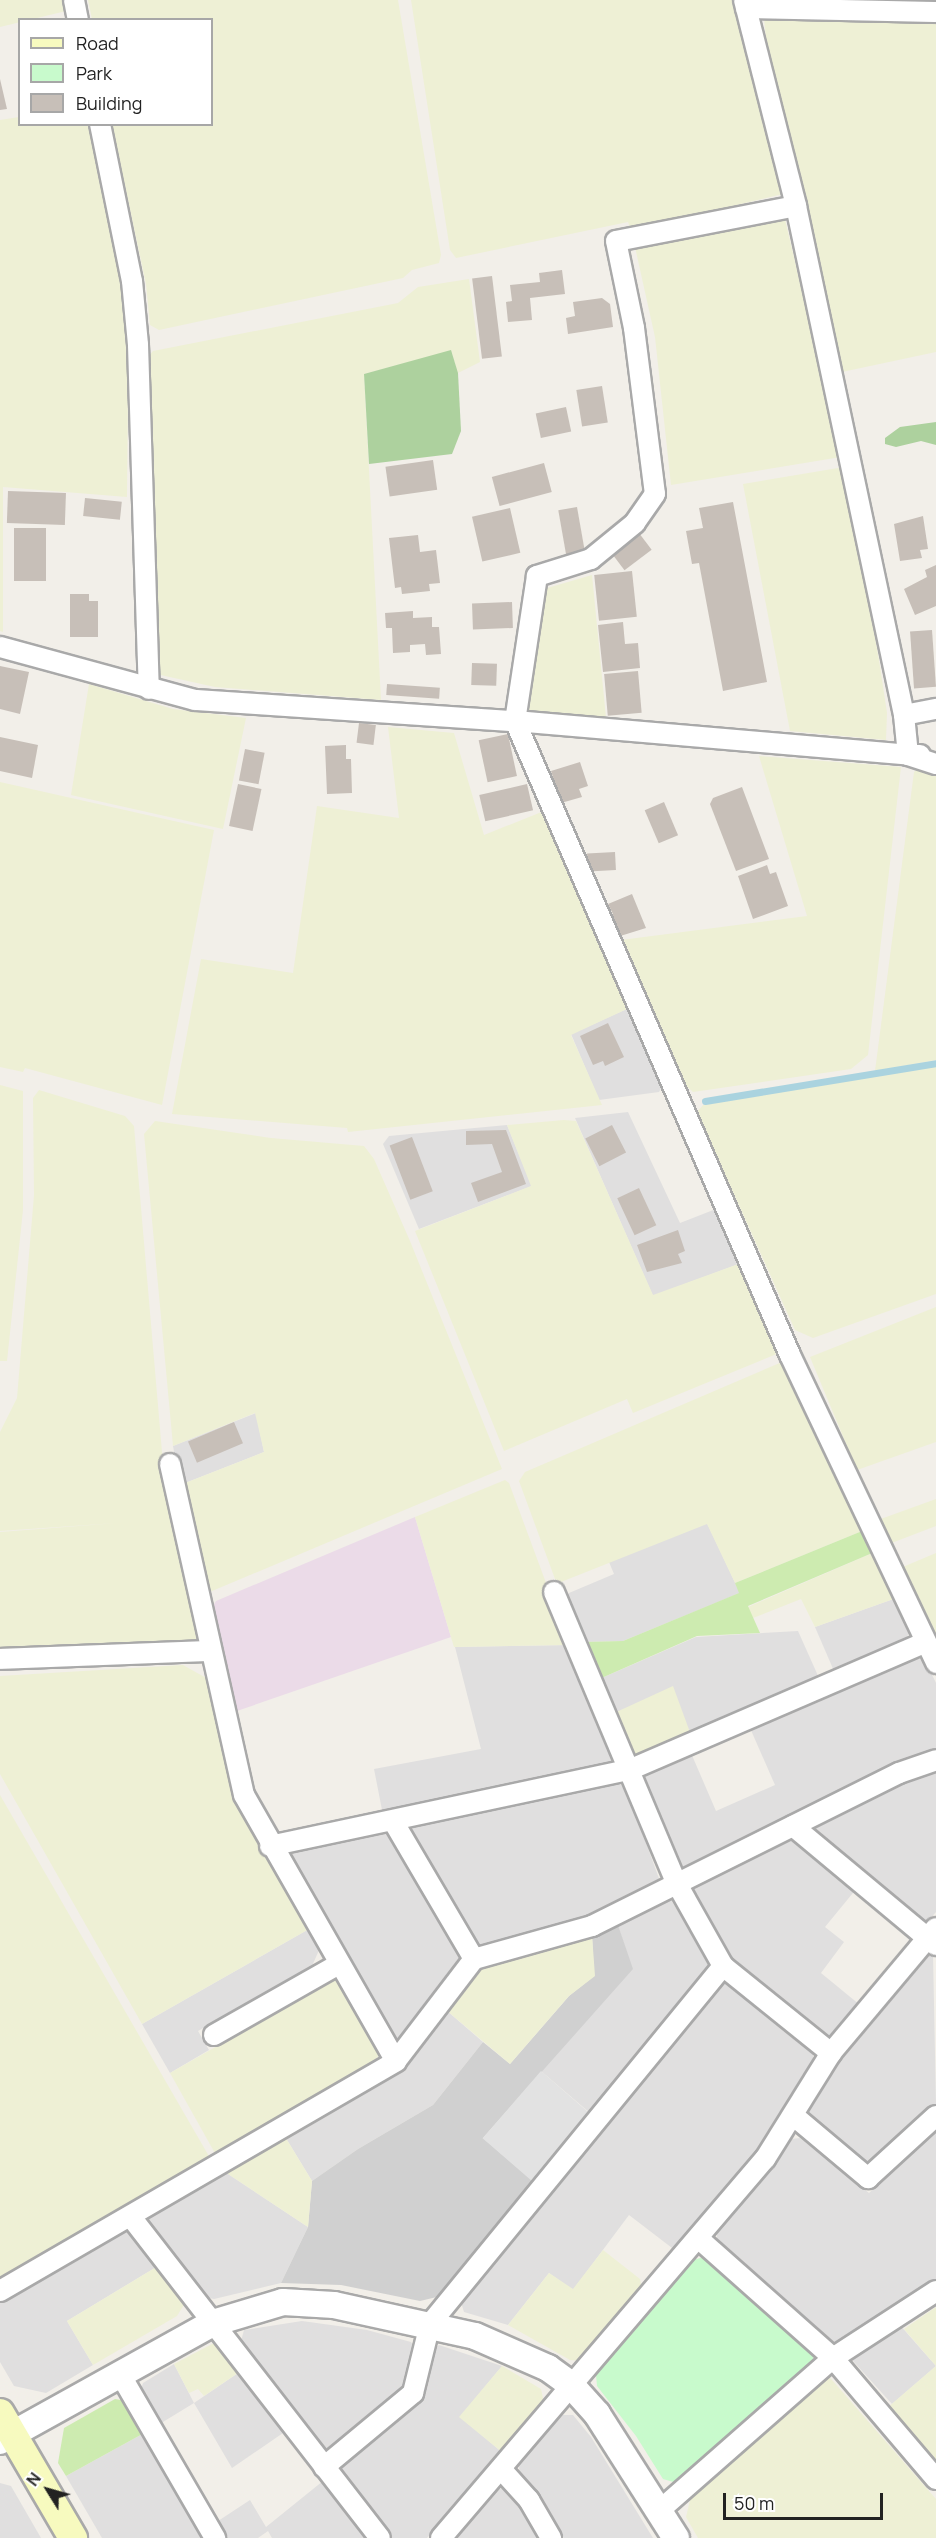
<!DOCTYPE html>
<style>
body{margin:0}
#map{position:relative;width:936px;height:2538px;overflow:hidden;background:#f2efe9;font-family:Manrope,sans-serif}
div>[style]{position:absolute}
.residential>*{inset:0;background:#e0dfdf}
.industrial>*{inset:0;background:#ebdbe8}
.religious>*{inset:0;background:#d0d0d0}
.farmland>*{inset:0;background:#eef0d5}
.grass>*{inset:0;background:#cdebb0}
.forest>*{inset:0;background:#add19e}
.park>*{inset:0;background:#c8facc}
.parking>*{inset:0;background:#e2e2e2;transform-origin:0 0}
.stream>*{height:7px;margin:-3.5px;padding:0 3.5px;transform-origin:3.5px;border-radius:3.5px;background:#aad3df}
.building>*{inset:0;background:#c7bfb8;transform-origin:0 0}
.roads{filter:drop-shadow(2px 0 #a9a9a9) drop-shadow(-2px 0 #a9a9a9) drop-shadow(0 2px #a9a9a9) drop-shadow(0 -2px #a9a9a9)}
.minor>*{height:20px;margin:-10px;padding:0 10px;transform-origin:10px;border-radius:10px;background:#fff}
.tertiary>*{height:26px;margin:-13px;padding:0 13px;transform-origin:13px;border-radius:13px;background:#fff}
.secondary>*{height:28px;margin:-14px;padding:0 14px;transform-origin:14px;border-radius:14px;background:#f7fabf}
span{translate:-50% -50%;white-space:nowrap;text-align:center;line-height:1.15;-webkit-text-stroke:5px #fff;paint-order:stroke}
.legend{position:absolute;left:18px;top:18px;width:195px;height:108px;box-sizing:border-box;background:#fff;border:2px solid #a7a7a7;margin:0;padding:8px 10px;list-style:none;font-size:18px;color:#222}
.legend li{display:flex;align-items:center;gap:12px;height:30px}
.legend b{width:30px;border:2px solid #a7a7a7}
.north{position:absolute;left:18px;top:2460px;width:60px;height:60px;-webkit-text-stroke:4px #fff;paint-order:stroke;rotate:307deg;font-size:16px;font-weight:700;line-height:24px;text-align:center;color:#222}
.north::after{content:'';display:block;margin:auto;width:21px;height:27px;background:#222;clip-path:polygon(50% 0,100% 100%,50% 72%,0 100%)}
.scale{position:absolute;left:723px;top:2493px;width:160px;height:27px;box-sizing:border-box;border:3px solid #222;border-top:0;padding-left:8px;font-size:18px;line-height:21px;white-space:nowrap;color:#222;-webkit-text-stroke:4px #fff;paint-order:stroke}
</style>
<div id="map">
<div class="residential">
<div style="clip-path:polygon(629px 1008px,664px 1083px,659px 1092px,599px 1100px,571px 1034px)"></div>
<div style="clip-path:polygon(628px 1112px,680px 1223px,721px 1207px,744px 1262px,653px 1296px,575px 1118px)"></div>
<div style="clip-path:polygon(507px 1125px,532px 1186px,419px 1229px,383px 1144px,389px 1136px)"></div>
<div style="clip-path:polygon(256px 1413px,264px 1452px,180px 1485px,173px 1446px)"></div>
<div style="clip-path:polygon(707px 1523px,740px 1593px,623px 1641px,583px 1642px,565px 1601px,569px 1593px,614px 1574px,609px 1562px)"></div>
<div style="clip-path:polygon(899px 1597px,912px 1629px,906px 1638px,834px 1671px,815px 1627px)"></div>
<div style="clip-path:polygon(798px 1631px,819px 1678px,691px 1735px,612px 1714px,597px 1680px,696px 1637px)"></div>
<div style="clip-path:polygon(569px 1645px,616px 1755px,610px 1768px,383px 1815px,374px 1769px,481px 1749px,455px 1647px)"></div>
<div style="clip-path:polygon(918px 1658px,926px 1662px,936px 1683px,936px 1754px,687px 1871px,678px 1867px,643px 1781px,648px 1772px,691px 1753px,716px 1811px,775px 1785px,750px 1728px)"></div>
<div style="clip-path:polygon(936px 1768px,936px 1912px,929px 1920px,919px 1921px,813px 1834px,813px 1824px,907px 1777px)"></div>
<div style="clip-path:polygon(614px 1781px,626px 1788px,661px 1884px,589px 1921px,482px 1949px,474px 1945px,409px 1835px,412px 1825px)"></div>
<div style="clip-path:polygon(385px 1830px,393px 1833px,462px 1954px,461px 1968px,405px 2042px,392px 2043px,290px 1863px,293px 1853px)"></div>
<div style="clip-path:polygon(786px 1836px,795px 1837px,857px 1888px,825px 1927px,844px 1942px,821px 1973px,860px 2005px,833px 2037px,823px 2037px,724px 1954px,691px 1892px,694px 1883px)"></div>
<div style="clip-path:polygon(665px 1898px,671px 1900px,709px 1962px,707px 1972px,590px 2113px,541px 2071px,632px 1969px,617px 1922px)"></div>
<div style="clip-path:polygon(309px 1929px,320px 1948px,312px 1966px,198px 2031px,209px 2050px,170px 2073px,142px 2024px)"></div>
<div style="clip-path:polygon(933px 1955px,936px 2105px,872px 2162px,861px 2162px,810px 2121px,808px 2107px,840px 2056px,923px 1957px)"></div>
<div style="clip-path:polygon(727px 1982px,813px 2051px,813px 2066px,762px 2152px,676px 2251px,629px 2215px,573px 2290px,549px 2273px,508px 2325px,464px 2312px,460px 2299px,720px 1983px)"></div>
<div style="clip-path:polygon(446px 2010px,483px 2042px,433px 2105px,358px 2149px,312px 2181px,284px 2135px)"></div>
<div style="clip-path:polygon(936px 2132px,936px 2285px,838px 2343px,828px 2342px,717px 2243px,717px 2234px,791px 2139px,800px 2138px,869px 2193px)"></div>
<div style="clip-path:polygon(222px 2170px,308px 2227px,281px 2283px,214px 2299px,199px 2296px,144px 2222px,147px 2212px)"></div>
<div style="clip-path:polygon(121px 2229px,135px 2233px,158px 2266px,67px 2321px,93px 2365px,46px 2393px,14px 2386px,0 2362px,0 2299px)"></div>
<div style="clip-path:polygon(302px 2321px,367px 2330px,411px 2342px,416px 2350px,405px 2392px,332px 2450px,321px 2450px,240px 2345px,244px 2330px)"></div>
<div style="clip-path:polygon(899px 2324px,936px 2366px,892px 2404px,853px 2361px,856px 2350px)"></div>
<div style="clip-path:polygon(439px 2345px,502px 2366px,460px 2417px,503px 2453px,427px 2538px,391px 2538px,337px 2468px,419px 2399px,430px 2352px)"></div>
<div style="clip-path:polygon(174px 2364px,194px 2403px,238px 2373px,283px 2433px,232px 2468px,194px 2403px,158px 2425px,139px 2395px,143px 2383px)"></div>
<div style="clip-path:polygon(563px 2415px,573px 2415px,591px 2437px,653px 2538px,564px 2538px,541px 2500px,520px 2473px,518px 2464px)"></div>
<div style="clip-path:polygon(146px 2432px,207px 2538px,102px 2538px,66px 2476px)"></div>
<div style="clip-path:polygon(323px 2481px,368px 2538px,272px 2538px,268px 2531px,258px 2538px,223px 2538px,215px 2523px,250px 2500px,266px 2527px)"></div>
<div style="clip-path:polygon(0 2483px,11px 2486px,41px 2538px,0 2538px)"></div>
<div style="clip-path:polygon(506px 2488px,541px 2538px,453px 2538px,497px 2489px)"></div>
</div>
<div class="industrial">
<div style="clip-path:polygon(415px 1517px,451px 1637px,234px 1712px,210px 1611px,216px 1601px)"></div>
</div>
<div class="religious">
<div style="clip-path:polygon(617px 1922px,633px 1969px,483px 2138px,534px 2182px,441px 2296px,420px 2301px,341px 2285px,281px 2283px,308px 2227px,312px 2181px,358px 2149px,433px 2105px,483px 2042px,510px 2064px,569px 1996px,594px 1976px,592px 1935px)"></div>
</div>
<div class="farmland">
<div style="clip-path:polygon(0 0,64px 0,66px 11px,0 27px)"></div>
<div style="clip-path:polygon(88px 0,398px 0,441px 255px,439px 263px,412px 270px,403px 278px,159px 330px,150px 325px,146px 284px,112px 125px,212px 124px,212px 20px,92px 19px)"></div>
<div style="clip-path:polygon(411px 0,737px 0,743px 40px,748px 40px,783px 194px,631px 230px,628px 222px,456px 258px,450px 250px)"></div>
<div style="clip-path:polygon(764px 18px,936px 23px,936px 352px,842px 372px,768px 59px)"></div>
<div style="clip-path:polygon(19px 117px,20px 124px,92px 125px,129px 296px,127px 497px,3px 487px,3px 632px,0 631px,0 120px)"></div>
<div style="clip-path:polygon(784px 215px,841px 457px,671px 485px,655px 337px,635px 247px)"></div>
<div style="clip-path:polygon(469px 279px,480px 362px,458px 373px,451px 351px,364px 374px,381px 700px,215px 687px,156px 674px,147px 358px,153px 351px,398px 303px,418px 287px)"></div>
<div style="clip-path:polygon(844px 467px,879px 660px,887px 713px,886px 740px,790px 731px,743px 484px)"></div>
<div style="clip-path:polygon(592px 575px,606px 718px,529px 711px,537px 591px)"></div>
<div style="clip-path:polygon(89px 684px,173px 709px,246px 718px,223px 829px,71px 795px)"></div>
<div style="clip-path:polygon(388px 727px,454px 733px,484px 835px,544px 811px,629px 1008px,571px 1035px,602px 1105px,348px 1132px,347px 1128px,172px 1114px,201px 959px,293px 973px,317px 806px,399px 818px)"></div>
<div style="clip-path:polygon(759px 756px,901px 767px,868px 1055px,851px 1069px,693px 1092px,684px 1084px,621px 940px,807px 916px)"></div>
<div style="clip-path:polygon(918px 769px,936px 774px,936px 1060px,875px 1071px,914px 772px)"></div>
<div style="clip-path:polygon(0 782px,214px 830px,162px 1105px,25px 1068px,23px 1072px,0 1067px)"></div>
<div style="clip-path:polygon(936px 1065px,936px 1294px,813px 1338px,795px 1330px,697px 1112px,703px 1105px)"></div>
<div style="clip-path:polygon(0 1085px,23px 1091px,23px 1210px,7px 1361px,0 1361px)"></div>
<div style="clip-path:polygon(39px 1090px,125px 1116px,134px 1126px,162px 1452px,198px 1641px,0 1648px,0 1532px,117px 1523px,0 1531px,0 1432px,17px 1398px,34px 1195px,33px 1098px)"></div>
<div style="clip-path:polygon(564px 1120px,576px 1121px,653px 1295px,744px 1262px,779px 1353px,633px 1413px,627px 1399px,504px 1451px,415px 1231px,531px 1186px,507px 1125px)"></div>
<div style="clip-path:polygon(155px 1121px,271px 1138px,364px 1146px,374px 1159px,410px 1241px,502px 1469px,205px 1594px,180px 1485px,264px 1452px,255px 1413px,173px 1446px,144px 1134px)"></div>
<div style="clip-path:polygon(936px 1307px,936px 1442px,857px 1470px,810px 1357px)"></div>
<div style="clip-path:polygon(782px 1362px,867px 1529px,735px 1583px,707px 1524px,561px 1582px,555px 1579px,519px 1481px,525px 1472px)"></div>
<div style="clip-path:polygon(505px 1480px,509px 1483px,569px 1645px,454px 1647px,415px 1517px)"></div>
<div style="clip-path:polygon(936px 1499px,936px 1526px,889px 1544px,878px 1520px)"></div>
<div style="clip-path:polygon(877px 1551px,899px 1597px,815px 1627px,801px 1599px,753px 1618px,748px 1607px)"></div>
<div style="clip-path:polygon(936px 1553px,936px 1636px,931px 1638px,898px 1569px)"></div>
<div style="clip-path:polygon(183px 1665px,208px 1679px,239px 1808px,309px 1929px,142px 2024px,0 1774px,0 1676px)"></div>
<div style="clip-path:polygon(673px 1686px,691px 1735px,638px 1758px,628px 1755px,612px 1714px)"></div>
<div style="clip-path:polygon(0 1795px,210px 2158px,0 2278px)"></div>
<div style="clip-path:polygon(592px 1935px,595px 1976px,569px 1996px,510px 2064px,446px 2010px,478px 1968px)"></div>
<div style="clip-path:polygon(336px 1978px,380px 2054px,370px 2066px,216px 2155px,170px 2073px)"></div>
<div style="clip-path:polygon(284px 2135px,312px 2181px,308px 2227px,222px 2170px)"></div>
<div style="clip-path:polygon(603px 2250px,640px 2279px,642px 2291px,582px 2361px,570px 2360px,508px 2325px,549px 2273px,573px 2289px)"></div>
<div style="clip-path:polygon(158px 2266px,185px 2303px,177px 2316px,93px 2365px,67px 2321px)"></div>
<div style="clip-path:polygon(936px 2307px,936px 2465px,887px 2408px,936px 2366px,904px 2329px)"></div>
<div style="clip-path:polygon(216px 2342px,238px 2373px,204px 2396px,198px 2389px,189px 2393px,174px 2364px)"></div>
<div style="clip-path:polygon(502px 2366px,541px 2389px,544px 2403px,503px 2453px,459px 2417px)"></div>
<div style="clip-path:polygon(825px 2372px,936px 2499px,936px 2538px,698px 2538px,686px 2517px,693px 2488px)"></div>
</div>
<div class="grass">
<div style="clip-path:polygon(867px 1529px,877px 1551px,748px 1606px,760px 1633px,697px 1636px,597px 1680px,583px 1642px,623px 1641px,739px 1593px,735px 1583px)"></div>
<div style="clip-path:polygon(115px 2399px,127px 2401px,146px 2432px,66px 2476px,58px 2463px,64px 2428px)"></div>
</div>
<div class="forest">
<div style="clip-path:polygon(451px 350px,458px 373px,461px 431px,452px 454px,369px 464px,364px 374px)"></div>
<div style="clip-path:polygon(936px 422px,936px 445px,921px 441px,896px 447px,885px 444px,885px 438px,900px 427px)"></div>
</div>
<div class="park">
<div style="clip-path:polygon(704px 2257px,813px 2351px,813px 2361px,677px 2483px,663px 2479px,636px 2436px,597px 2386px,596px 2375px,693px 2260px)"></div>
</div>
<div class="parking">
<div style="left:541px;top:2071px;width:65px;height:89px;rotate:41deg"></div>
</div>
<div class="stream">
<div style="left:705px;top:1101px;width:234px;rotate:-9.3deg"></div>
</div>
<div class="building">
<div style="clip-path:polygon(0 79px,7px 109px,0 110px)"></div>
<div style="clip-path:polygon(562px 270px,565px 294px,530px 298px,532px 320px,508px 322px,506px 302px,512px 301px,510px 285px,540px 282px,539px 273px)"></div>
<div style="left:492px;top:276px;width:81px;height:20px;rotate:83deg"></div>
<div style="clip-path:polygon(602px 298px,610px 304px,613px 327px,568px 334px,566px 318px,575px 316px,573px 302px)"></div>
<div style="left:602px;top:386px;width:37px;height:26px;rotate:81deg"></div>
<div style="left:566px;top:407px;width:25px;height:31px;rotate:78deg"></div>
<div style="left:433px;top:460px;width:30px;height:48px;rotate:82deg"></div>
<div style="left:544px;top:463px;width:30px;height:54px;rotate:75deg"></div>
<div style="left:8px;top:491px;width:58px;height:32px;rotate:2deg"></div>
<div style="left:85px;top:498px;width:37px;height:18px;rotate:6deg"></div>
<div style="clip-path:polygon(733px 502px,767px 682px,723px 691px,699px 563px,692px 564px,686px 531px,703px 528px,699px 508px)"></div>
<div style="left:577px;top:507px;width:48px;height:19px;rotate:80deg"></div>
<div style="left:510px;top:508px;width:46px;height:39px;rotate:77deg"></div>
<div style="clip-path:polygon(923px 516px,928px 549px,920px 550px,922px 558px,900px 561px,894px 524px)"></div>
<div style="left:14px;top:528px;width:32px;height:53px"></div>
<div style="left:639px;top:533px;width:21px;height:34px;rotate:53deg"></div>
<div style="clip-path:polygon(418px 535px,420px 552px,436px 550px,440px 583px,429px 584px,430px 591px,402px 594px,401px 587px,395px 588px,389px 538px)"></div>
<div style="clip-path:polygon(936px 565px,936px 606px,915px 615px,904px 589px,927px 577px,925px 570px)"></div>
<div style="left:632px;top:571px;width:46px;height:38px;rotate:84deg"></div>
<div style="clip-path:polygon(70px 594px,89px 594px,89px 601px,98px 601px,98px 637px,70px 637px)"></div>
<div style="left:512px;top:602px;width:26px;height:40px;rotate:88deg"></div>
<div style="clip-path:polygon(413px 611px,413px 618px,432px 617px,432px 627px,439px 627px,441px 654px,426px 655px,425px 644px,410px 645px,410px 652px,393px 653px,392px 628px,386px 628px,385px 613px)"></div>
<div style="clip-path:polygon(623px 622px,625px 644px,638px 643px,640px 668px,603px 672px,598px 625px)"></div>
<div style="left:932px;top:630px;width:57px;height:22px;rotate:86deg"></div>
<div style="left:472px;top:663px;width:25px;height:22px;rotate:2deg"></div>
<div style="clip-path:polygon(0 666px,29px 672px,20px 714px,0 709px)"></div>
<div style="left:638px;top:671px;width:42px;height:34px;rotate:85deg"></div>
<div style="left:387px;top:684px;width:53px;height:11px;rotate:4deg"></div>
<div style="left:359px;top:723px;width:17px;height:20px;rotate:7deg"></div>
<div style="left:508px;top:734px;width:43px;height:30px;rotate:78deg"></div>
<div style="clip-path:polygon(0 737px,38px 745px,32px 778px,0 771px)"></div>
<div style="clip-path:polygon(346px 745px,346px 759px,351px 759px,352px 793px,327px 794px,325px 746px)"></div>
<div style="left:245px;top:749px;width:20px;height:32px;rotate:11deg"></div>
<div style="clip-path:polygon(580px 762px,588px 786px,579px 789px,582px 797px,561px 803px,551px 771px)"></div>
<div style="left:238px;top:784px;width:24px;height:43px;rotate:12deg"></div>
<div style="left:527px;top:784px;width:27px;height:49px;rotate:77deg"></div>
<div style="clip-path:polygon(742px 787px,769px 859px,736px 871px,710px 804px,713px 798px)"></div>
<div style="left:664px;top:802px;width:36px;height:21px;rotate:67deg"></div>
<div style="left:615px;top:852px;width:18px;height:28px;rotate:87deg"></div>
<div style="clip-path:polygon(767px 865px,770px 874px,776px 872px,788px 906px,753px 919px,738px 876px)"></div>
<div style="clip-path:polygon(632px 894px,646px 928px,617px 937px,608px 916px,613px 914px,608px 904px)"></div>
<div style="clip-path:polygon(608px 1023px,624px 1057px,605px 1066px,603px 1061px,593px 1065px,580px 1036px)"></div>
<div style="left:612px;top:1125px;width:31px;height:30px;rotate:63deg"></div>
<div style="clip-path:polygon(506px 1130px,526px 1184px,478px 1202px,471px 1183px,502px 1172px,492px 1144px,466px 1145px,466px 1131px)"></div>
<div style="left:412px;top:1137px;width:58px;height:24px;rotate:69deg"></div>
<div style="left:639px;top:1188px;width:41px;height:24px;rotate:65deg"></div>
<div style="clip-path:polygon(678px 1230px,685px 1251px,678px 1254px,682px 1263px,647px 1272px,637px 1245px)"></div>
<div style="left:234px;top:1422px;width:23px;height:50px;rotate:67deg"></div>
</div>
<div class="roads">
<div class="minor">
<div style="left:74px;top:0;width:20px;rotate:79deg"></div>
<div style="left:744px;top:0;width:212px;rotate:75.8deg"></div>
<div style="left:796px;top:206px;width:520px;rotate:78.02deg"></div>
<div style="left:904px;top:715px;width:40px;rotate:84.3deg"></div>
<div style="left:908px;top:755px;width:12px"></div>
<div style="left:746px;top:8px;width:190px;rotate:1.2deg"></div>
<div style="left:100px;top:124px;width:160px;rotate:78.5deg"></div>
<div style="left:132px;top:281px;width:64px;rotate:84.6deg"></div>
<div style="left:138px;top:345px;width:344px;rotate:88.2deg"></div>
<div style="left:796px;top:206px;width:183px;rotate:169deg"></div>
<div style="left:616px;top:241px;width:89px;rotate:78.3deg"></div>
<div style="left:634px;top:328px;width:167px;rotate:82.8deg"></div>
<div style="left:655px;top:494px;width:35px;rotate:125deg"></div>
<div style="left:635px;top:523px;width:57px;rotate:140.7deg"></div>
<div style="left:591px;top:559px;width:57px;rotate:162.5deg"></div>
<div style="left:537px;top:576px;width:147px;rotate:98.6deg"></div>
<div style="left:515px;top:721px;width:691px;rotate:66.55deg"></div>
<div style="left:790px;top:1355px;width:341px;rotate:64.6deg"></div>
<div style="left:0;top:647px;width:202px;rotate:15.2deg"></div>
<div style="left:195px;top:700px;width:321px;rotate:3.8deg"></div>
<div style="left:515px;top:721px;width:394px;rotate:4.9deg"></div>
<div style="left:908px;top:755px;width:29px;rotate:18deg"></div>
<div style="left:904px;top:715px;width:33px;rotate:-11deg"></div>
<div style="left:170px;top:1464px;width:339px;rotate:77.4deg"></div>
<div style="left:244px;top:1795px;width:306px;rotate:60.3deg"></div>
<div style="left:554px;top:1592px;width:317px;rotate:67.2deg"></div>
<div style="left:677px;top:1884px;width:94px;rotate:60.7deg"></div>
<div style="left:723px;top:1966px;width:139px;rotate:38.9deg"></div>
<div style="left:0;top:1659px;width:211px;rotate:-2.2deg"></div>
<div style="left:393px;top:1821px;width:160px;rotate:59.6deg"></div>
<div style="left:793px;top:1826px;width:186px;rotate:39.8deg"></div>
<div style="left:270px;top:1846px;width:367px;rotate:-12deg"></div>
<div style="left:629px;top:1770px;width:323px;rotate:-23.3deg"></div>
<div style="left:214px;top:2035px;width:144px;rotate:-29.6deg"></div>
<div style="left:794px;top:2116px;width:97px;rotate:40deg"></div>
<div style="left:868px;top:2178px;width:92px;rotate:-42.4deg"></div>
<div style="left:131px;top:2217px;width:406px;rotate:52.2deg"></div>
<div style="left:698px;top:2238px;width:181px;rotate:41.6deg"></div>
<div style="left:833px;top:2358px;width:159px;rotate:49.6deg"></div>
<div style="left:0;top:2291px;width:458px;rotate:-30.1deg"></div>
<div style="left:396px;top:2061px;width:128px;rotate:-52.6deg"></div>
<div style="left:474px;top:1959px;width:123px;rotate:-15.6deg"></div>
<div style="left:592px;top:1926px;width:343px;rotate:-26.5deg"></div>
<div style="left:899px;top:1773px;width:39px;rotate:-19deg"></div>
<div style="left:120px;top:2374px;width:190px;rotate:59.9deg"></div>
<div style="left:324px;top:2467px;width:116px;rotate:-39.7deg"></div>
<div style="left:413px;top:2393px;width:71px;rotate:-76.2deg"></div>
<div style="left:430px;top:2324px;width:463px;rotate:-50.7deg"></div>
<div style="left:501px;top:2469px;width:42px;rotate:47.9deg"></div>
<div style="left:529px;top:2500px;width:44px;rotate:59.9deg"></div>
<div style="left:660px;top:2510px;width:230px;rotate:-41.3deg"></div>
<div style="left:833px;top:2358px;width:123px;rotate:-33deg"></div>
<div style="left:441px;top:2538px;width:499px;rotate:-49.5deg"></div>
<div style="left:765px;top:2159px;width:125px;rotate:-58.1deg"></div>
<div style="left:831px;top:2053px;width:163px;rotate:-50deg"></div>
</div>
<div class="tertiary">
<div style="left:0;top:2441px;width:244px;rotate:-29deg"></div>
<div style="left:213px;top:2323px;width:73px;rotate:-16.7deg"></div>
<div style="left:283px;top:2302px;width:51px;rotate:3.4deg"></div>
<div style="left:334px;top:2305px;width:144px;rotate:12.4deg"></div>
<div style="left:475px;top:2336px;width:80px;rotate:23.7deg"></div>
<div style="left:548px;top:2368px;width:29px;rotate:36deg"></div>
<div style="left:571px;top:2385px;width:39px;rotate:48deg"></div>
<div style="left:597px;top:2414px;width:147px;rotate:57.5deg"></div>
</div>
<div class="secondary">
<div style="left:0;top:2413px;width:145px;rotate:59.7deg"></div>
</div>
</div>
<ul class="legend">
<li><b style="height:8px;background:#f7fabf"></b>Road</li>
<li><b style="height:16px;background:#c8facc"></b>Park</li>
<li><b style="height:16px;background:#c7bfb8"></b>Building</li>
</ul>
<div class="north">N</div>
<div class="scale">50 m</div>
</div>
